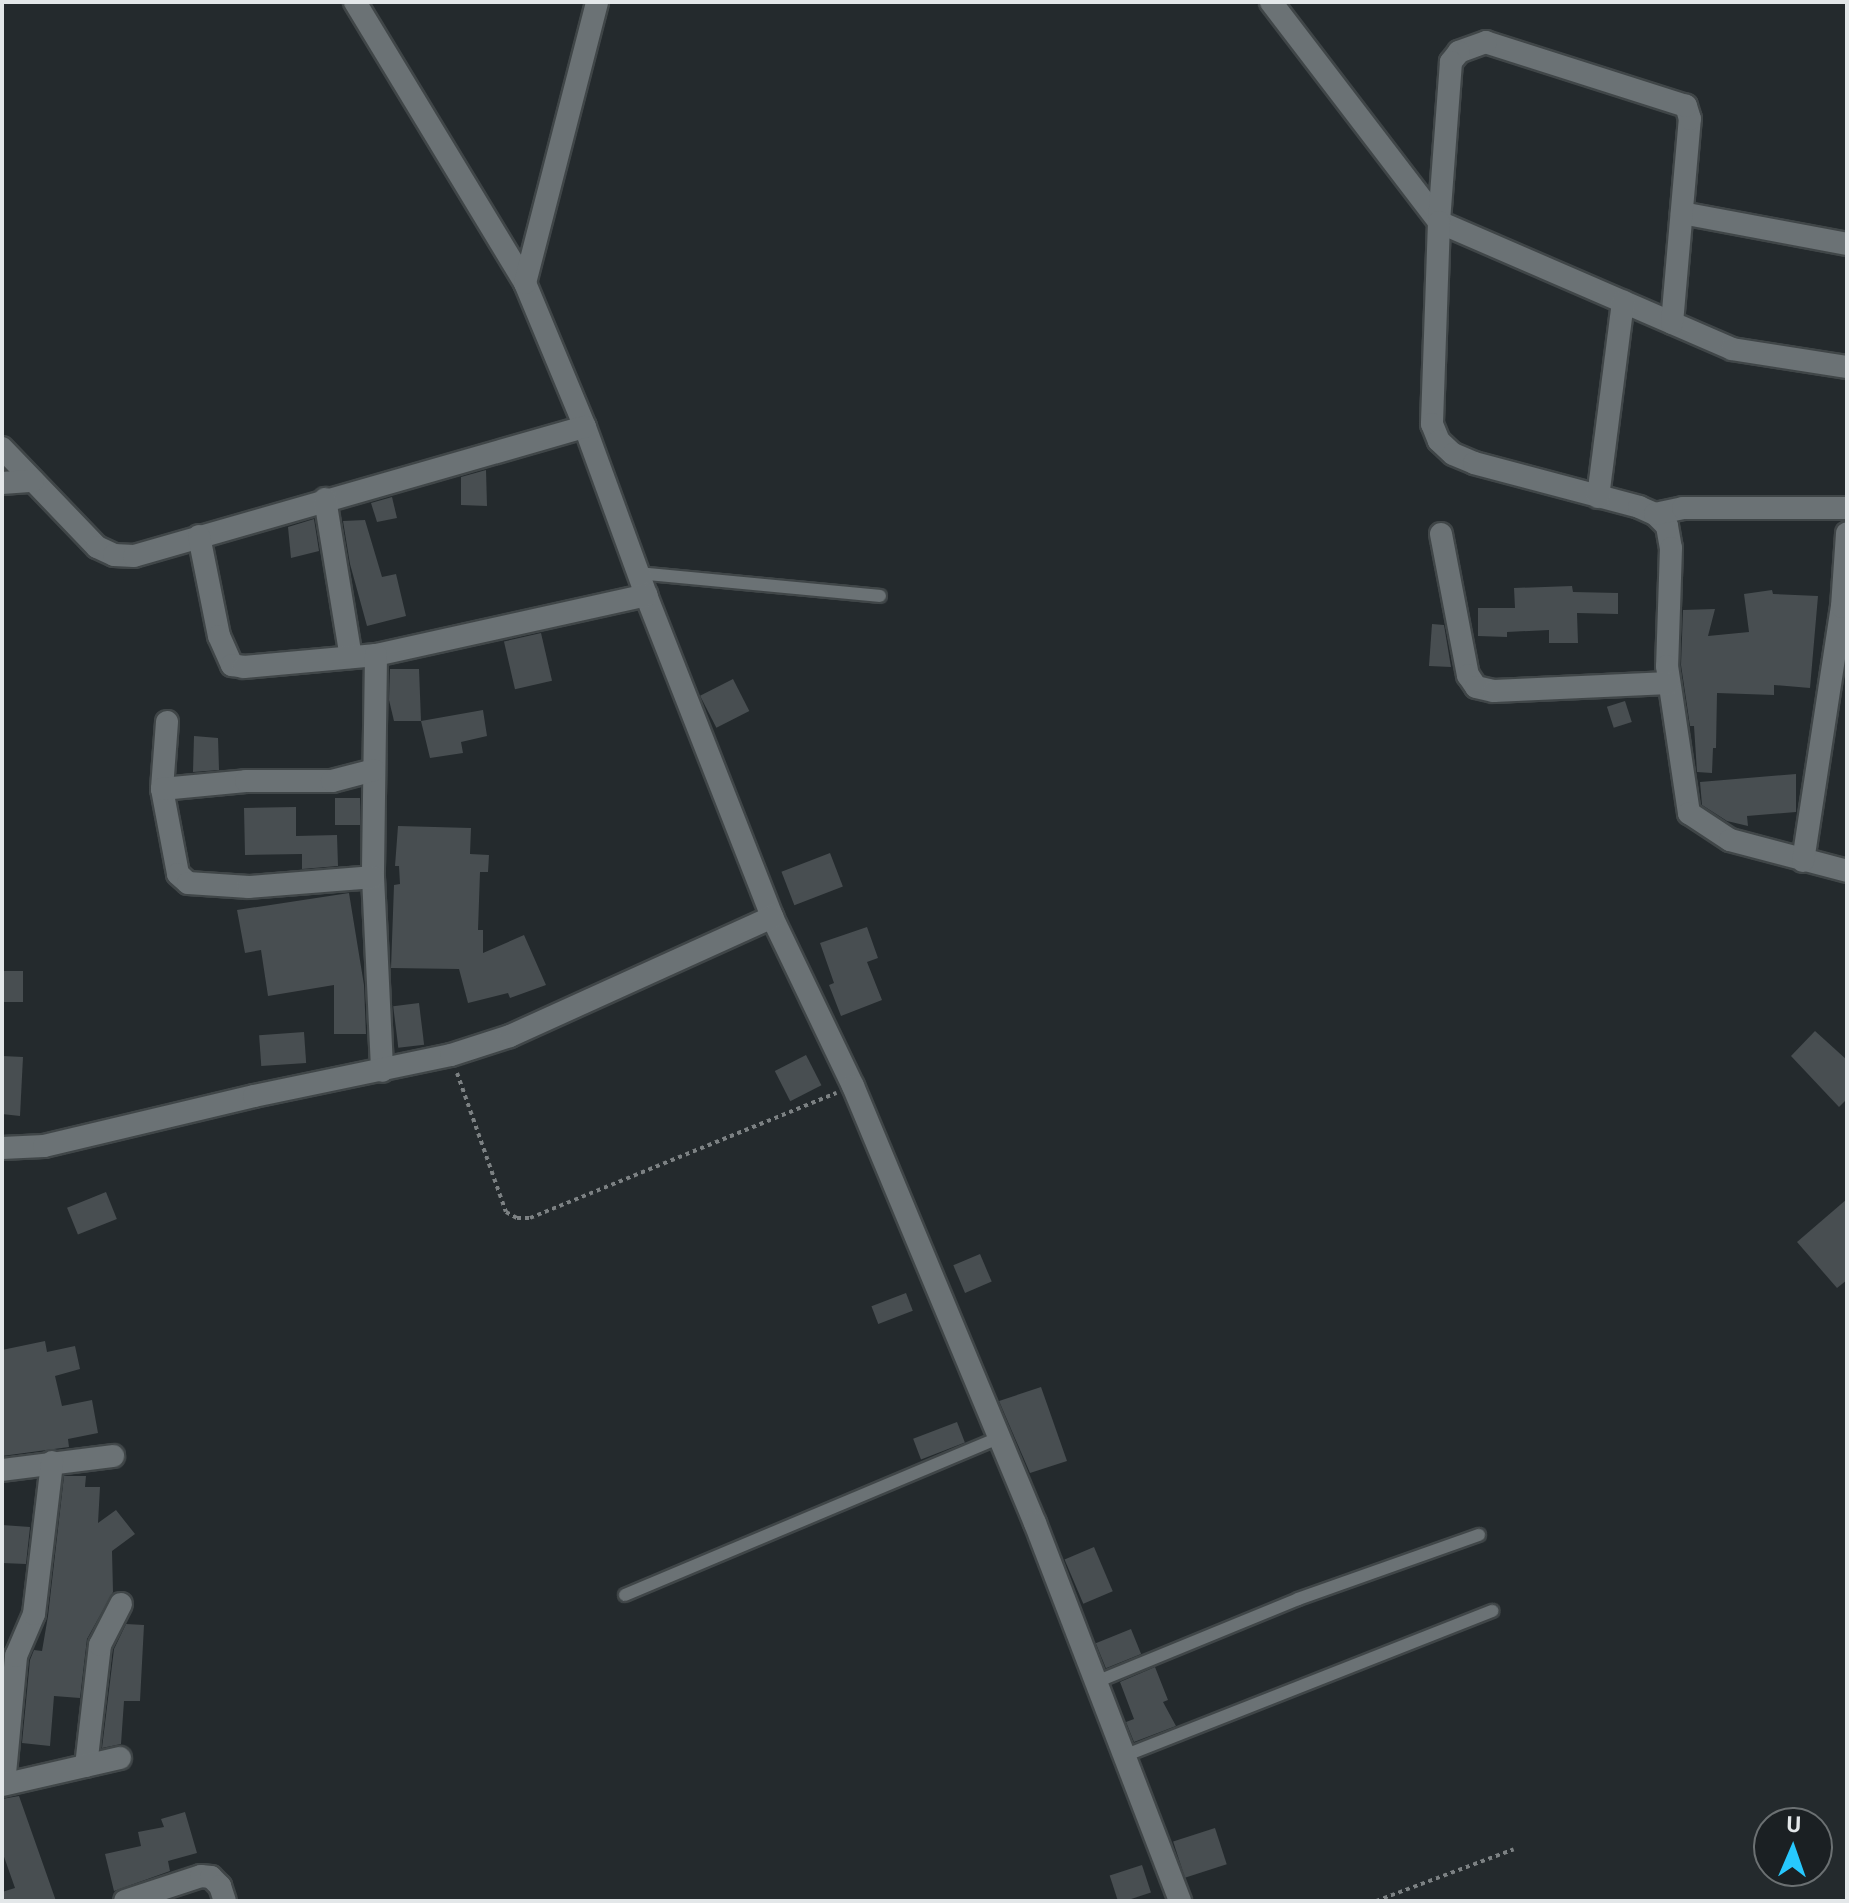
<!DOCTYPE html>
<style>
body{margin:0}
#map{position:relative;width:1849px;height:1903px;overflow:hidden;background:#242a2d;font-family:Roboto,sans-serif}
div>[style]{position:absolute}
.building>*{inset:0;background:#484e51;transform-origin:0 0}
.path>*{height:4px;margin-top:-2px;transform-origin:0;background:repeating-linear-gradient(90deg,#7c8183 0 4px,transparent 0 8px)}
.roads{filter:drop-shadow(2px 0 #404648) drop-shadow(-2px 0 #404648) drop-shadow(0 2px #404648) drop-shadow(0 -2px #404648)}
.service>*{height:12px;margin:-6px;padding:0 6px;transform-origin:6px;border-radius:6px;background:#6b7275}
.minor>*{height:22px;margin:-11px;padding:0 11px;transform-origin:11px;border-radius:11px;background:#6b7275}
span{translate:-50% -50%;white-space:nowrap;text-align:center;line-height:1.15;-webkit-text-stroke:6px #1b2023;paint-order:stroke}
.frame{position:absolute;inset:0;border:4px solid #e3e7e9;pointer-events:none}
.north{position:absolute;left:1753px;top:1807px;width:80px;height:80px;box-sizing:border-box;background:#1b2023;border:2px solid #6b7072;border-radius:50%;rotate:2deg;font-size:22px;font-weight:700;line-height:32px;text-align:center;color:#e3e7e9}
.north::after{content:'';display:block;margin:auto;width:28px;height:36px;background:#27c8fe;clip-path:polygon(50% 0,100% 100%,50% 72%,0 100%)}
</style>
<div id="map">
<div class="building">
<div style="clip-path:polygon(486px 470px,487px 506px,461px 505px,461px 477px)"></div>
<div style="clip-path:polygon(392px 497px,397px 518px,377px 522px,371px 503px)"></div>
<div style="clip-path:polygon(314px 519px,319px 551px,291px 558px,288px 527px)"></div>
<div style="clip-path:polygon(365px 520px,382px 577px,396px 574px,406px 616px,367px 626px,350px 564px,343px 521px)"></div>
<div style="clip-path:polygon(1572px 586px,1573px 592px,1618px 593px,1618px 614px,1577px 613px,1578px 643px,1549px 643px,1549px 630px,1507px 632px,1507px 637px,1478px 636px,1478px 608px,1515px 608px,1514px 588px)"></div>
<div style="clip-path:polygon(1772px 590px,1773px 594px,1818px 596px,1810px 688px,1774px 685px,1774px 695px,1717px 693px,1716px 748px,1713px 748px,1712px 773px,1697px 772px,1694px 726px,1690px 726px,1681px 665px,1683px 610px,1715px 609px,1708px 636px,1749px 632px,1744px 594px)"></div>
<div style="clip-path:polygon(1432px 624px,1444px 625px,1451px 667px,1429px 666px)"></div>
<div style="left:541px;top:633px;width:49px;height:38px;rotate:77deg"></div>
<div style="clip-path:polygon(390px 669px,419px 669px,421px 721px,394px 721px,389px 700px)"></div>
<div style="left:733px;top:679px;width:36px;height:37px;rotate:63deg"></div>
<div style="left:1625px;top:701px;width:22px;height:19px;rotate:72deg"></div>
<div style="clip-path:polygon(483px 710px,487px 736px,461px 742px,463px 753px,430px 758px,421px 721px)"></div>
<div style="clip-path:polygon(194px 736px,218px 738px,219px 770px,193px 772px)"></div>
<div style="clip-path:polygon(1796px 774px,1796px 812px,1747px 816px,1748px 826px,1727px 821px,1702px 805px,1700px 782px)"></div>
<div style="left:360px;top:798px;width:27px;height:25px;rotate:90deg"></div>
<div style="clip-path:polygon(296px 807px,296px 836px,337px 835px,338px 866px,302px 869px,302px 854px,245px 855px,244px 808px)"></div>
<div style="clip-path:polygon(398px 826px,471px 828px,470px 854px,489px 855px,488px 872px,480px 872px,478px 930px,483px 930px,483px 953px,524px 935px,546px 985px,510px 998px,508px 993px,468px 1003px,459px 969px,391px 968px,394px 885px,400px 884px,399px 866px,395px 866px)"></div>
<div style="left:830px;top:853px;width:36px;height:52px;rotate:69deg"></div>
<div style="clip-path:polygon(349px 893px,364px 985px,366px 1034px,334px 1034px,334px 985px,268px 996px,261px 950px,245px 953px,237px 910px)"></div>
<div style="clip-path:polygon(867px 927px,878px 958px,867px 962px,882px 1000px,841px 1016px,829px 985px,834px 983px,820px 943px)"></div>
<div style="left:2px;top:971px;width:21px;height:31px"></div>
<div style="left:419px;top:1003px;width:42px;height:26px;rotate:83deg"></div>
<div style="clip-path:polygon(1815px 1031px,1847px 1060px,1847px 1099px,1839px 1107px,1791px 1056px)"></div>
<div style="left:304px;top:1032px;width:31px;height:45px;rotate:86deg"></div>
<div style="left:806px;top:1055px;width:34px;height:35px;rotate:63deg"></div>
<div style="clip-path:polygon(2px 1056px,23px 1057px,20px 1116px,2px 1114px)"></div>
<div style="left:106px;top:1192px;width:29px;height:42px;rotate:68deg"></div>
<div style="clip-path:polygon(1847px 1199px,1847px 1280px,1837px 1288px,1797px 1242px)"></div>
<div style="left:980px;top:1254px;width:30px;height:29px;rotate:67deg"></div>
<div style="left:906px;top:1293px;width:19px;height:37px;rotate:69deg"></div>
<div style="clip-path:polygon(45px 1341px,47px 1352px,75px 1346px,80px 1369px,55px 1376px,62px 1406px,92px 1400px,98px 1433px,68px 1439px,69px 1447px,2px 1456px,2px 1350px)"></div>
<div style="clip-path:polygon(1041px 1387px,1067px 1461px,1030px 1473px,999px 1401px)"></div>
<div style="left:957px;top:1422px;width:22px;height:47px;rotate:69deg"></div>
<div style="clip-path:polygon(64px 1476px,86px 1476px,85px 1487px,100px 1487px,98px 1523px,116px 1510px,135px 1534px,112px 1551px,113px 1592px,87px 1639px,80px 1698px,54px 1696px,50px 1746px,22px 1743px,30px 1660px,34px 1650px,42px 1651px,48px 1616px)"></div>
<div style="clip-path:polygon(2px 1525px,30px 1527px,26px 1564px,2px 1563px)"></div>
<div style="left:1094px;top:1547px;width:48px;height:32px;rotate:67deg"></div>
<div style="clip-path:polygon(126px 1624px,144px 1625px,140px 1701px,124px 1701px,121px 1744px,102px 1748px,114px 1649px)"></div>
<div style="left:1131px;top:1629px;width:27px;height:38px;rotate:68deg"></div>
<div style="clip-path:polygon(1155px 1667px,1168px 1700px,1163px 1702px,1176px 1726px,1134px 1742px,1126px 1722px,1134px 1719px,1120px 1682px)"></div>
<div style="clip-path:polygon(19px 1796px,56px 1901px,2px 1901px,2px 1892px,15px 1888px,2px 1851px,2px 1799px)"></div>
<div style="clip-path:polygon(185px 1812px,197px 1853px,168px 1861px,170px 1871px,114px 1891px,105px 1854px,141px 1846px,138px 1832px,164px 1827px,161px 1819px)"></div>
<div style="left:1215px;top:1828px;width:38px;height:44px;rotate:72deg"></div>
<div style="left:1142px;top:1865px;width:29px;height:34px;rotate:72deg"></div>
</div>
<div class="path">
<div style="left:457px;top:1073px;width:147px;rotate:70.6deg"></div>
<div style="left:506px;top:1212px;width:13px;rotate:29deg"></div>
<div style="left:517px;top:1218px;width:13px"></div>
<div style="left:530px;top:1218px;width:331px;rotate:-22.2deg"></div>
<div style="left:1376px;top:1901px;width:147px;rotate:-20.6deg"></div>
</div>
<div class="roads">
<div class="service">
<div style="left:638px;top:573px;width:243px;rotate:5.4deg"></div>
<div style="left:625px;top:1595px;width:406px;rotate:-22.8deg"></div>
<div style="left:1096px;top:1682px;width:218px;rotate:-22.3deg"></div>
<div style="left:1298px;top:1599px;width:192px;rotate:-19.5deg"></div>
<div style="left:1124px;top:1756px;width:396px;rotate:-21.5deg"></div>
</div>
<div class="minor">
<div style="left:355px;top:2px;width:328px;rotate:58.8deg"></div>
<div style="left:525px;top:283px;width:156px;rotate:67.4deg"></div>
<div style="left:585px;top:427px;width:179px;rotate:70deg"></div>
<div style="left:646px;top:595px;width:346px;rotate:68.6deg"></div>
<div style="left:772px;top:917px;width:187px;rotate:64.4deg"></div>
<div style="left:853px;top:1086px;width:473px;rotate:67.4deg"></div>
<div style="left:1035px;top:1523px;width:405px;rotate:69deg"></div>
<div style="left:1271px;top:2px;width:277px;rotate:52.6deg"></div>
<div style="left:1439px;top:222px;width:319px;rotate:23.4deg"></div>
<div style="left:1732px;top:349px;width:116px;rotate:8.9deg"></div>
<div style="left:1682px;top:213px;width:168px;rotate:10.6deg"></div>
<div style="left:525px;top:283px;width:290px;rotate:-75.6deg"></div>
<div style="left:1672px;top:323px;width:205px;rotate:-85deg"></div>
<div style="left:1690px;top:119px;width:14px;rotate:-107deg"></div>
<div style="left:1686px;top:106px;width:210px;rotate:-162.3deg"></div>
<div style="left:1486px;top:42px;width:29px;rotate:160deg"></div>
<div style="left:1459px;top:52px;width:13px;rotate:129deg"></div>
<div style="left:1451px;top:62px;width:160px;rotate:94.3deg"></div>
<div style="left:1439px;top:222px;width:202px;rotate:92deg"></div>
<div style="left:1432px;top:424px;width:18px;rotate:68deg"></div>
<div style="left:1439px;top:441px;width:19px;rotate:43deg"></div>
<div style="left:1453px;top:454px;width:23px;rotate:23deg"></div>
<div style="left:1474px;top:463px;width:171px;rotate:14.9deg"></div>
<div style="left:1639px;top:507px;width:17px;rotate:24deg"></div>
<div style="left:1655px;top:514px;width:17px;rotate:45deg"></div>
<div style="left:1667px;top:526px;width:22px;rotate:80deg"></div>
<div style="left:1671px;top:548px;width:118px;rotate:91.9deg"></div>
<div style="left:1667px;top:666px;width:149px;rotate:81.5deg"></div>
<div style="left:1689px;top:813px;width:49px;rotate:33.4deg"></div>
<div style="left:1730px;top:840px;width:121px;rotate:14.8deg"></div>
<div style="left:2px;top:448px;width:137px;rotate:46.2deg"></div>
<div style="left:97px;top:547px;width:19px;rotate:25deg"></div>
<div style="left:114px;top:555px;width:20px;rotate:3deg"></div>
<div style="left:134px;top:556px;width:469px;rotate:-16deg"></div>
<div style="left:2px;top:483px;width:31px;rotate:-4deg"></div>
<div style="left:1598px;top:497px;width:197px;rotate:-82.7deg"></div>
<div style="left:325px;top:499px;width:160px;rotate:80.7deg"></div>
<div style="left:1655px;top:514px;width:29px;rotate:-12deg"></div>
<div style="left:1683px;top:508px;width:164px"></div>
<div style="left:1441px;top:534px;width:144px;rotate:79.2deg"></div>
<div style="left:1468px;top:675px;width:14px;rotate:56deg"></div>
<div style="left:1476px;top:687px;width:18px;rotate:13deg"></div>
<div style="left:1494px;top:691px;width:175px;rotate:-2.6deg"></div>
<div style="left:199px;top:536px;width:102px;rotate:78.7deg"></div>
<div style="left:219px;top:636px;width:32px;rotate:66deg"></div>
<div style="left:232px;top:665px;width:12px;rotate:9deg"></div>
<div style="left:244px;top:667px;width:133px;rotate:-5.2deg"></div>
<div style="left:376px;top:655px;width:277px;rotate:-12.5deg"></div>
<div style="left:376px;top:655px;width:222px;rotate:90.8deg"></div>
<div style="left:373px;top:877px;width:194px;rotate:87.3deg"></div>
<div style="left:167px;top:722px;width:67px;rotate:94.3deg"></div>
<div style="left:162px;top:789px;width:86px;rotate:79.3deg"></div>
<div style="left:178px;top:874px;width:13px;rotate:42deg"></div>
<div style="left:188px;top:883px;width:61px;rotate:3.8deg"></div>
<div style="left:249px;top:887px;width:124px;rotate:-4.6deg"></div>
<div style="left:162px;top:789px;width:84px;rotate:-5.4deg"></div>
<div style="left:246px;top:781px;width:86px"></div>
<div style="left:332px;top:781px;width:43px;rotate:-14.7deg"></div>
<div style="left:1803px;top:861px;width:257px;rotate:-81.3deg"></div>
<div style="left:1842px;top:607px;width:74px;rotate:-86.1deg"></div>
<div style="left:2px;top:1148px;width:42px;rotate:-2.7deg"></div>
<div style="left:44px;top:1146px;width:216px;rotate:-13.4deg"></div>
<div style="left:254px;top:1096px;width:201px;rotate:-11.8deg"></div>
<div style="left:451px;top:1055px;width:62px;rotate:-17.9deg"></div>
<div style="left:510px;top:1036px;width:288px;rotate:-24.4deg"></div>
<div style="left:2px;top:1470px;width:112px;rotate:-7.2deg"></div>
<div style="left:86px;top:1766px;width:122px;rotate:-83.4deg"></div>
<div style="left:100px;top:1645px;width:46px;rotate:-62.9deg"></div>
<div style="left:4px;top:1784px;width:129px;rotate:-84.6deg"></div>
<div style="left:16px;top:1656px;width:46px;rotate:-66.8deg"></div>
<div style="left:34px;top:1614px;width:153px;rotate:-83.2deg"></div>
<div style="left:2px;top:1785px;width:121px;rotate:-12.9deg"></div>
<div style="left:125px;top:1901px;width:80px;rotate:-18.2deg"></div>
<div style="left:201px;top:1876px;width:10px;rotate:6deg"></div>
<div style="left:211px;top:1877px;width:13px;rotate:45deg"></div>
<div style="left:220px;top:1886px;width:16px;rotate:72deg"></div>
</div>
</div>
<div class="frame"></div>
<div class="north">U</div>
</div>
